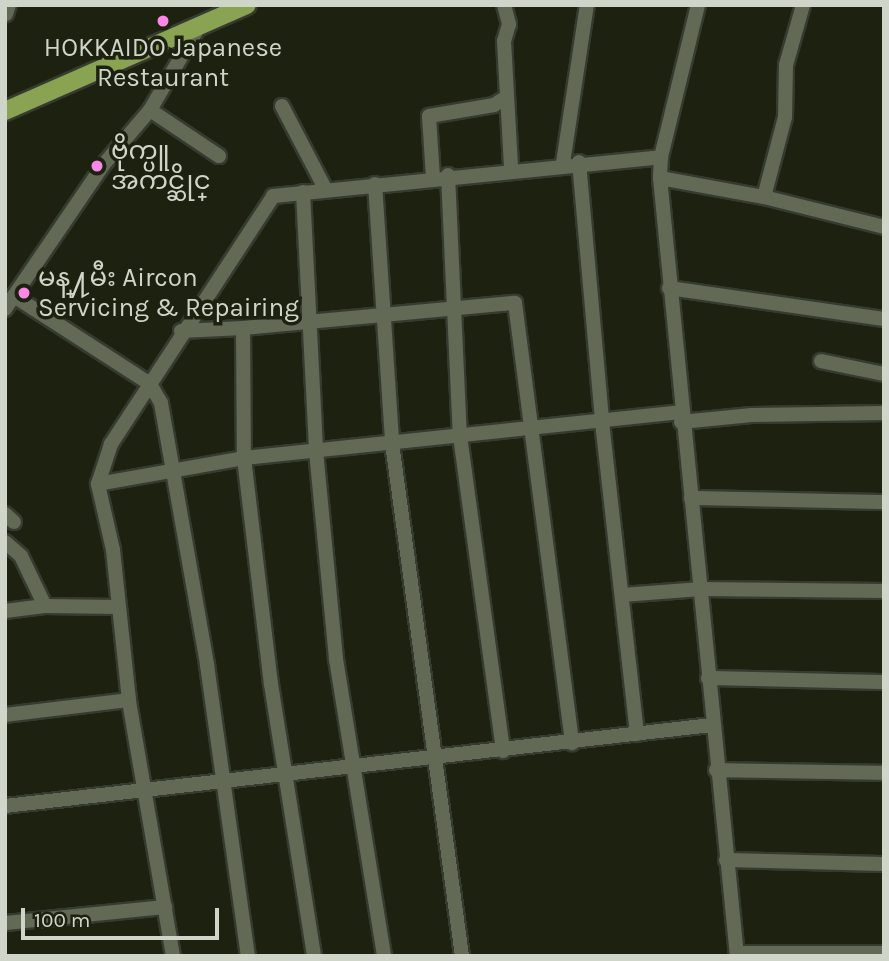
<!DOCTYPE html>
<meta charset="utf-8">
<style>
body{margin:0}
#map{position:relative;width:889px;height:961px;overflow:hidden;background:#1c2110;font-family:Karla,"Noto Sans Myanmar",sans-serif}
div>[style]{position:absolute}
.roads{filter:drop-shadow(2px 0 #363b30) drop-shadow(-2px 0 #363b30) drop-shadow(0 2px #363b30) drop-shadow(0 -2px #363b30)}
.minor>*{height:14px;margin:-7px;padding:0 7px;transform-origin:7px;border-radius:7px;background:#626a55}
.major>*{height:18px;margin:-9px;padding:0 9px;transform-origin:9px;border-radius:9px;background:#8aa353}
.dots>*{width:19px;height:19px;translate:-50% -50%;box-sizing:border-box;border:4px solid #1c2110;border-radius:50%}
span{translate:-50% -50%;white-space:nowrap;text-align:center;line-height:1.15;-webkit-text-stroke:7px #1c2110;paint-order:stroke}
.poi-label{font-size:26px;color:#d0d5c9}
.left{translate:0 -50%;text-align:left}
.frame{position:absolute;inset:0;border:7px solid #d0d5c9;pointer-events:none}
.scale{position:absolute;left:21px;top:908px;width:198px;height:32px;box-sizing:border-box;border:4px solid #d0d5c9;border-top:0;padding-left:9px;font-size:21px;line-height:24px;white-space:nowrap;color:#d0d5c9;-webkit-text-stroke:5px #1c2110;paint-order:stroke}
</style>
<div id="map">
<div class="roads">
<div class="minor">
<div style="left:504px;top:5px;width:20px;rotate:75deg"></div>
<div style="left:509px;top:24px;width:18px;rotate:106deg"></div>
<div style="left:504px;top:41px;width:127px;rotate:86.8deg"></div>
<div style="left:698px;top:5px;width:156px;rotate:103.7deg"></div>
<div style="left:661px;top:157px;width:21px;rotate:93deg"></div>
<div style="left:660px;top:178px;width:782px;rotate:84.35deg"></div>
<div style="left:6px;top:14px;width:9px;rotate:-72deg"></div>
<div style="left:282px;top:106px;width:95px;rotate:62.4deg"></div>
<div style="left:150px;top:110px;width:83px;rotate:33.7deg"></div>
<div style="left:579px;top:162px;width:261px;rotate:84.9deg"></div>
<div style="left:602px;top:422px;width:314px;rotate:83.6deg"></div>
<div style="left:563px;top:163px;width:160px;rotate:-81.4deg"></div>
<div style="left:448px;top:175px;width:261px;rotate:87.4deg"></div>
<div style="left:460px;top:436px;width:318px;rotate:82.2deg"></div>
<div style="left:433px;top:177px;width:61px;rotate:-93.8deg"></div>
<div style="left:429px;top:116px;width:66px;rotate:-9.6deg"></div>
<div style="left:494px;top:105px;width:15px;rotate:-32deg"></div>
<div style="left:660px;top:178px;width:106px;rotate:10.4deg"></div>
<div style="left:764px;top:197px;width:124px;rotate:14deg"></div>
<div style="left:375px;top:184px;width:260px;rotate:86.2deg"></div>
<div style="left:392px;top:443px;width:518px;rotate:82.23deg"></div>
<div style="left:303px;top:192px;width:259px;rotate:87.1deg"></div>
<div style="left:316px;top:451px;width:209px;rotate:84.5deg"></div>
<div style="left:336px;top:659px;width:301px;rotate:80.8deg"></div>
<div style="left:764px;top:197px;width:83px;rotate:-75.3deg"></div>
<div style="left:785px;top:117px;width:52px;rotate:-88.9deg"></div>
<div style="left:786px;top:65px;width:62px;rotate:-74.2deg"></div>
<div style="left:669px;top:288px;width:217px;rotate:8.2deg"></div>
<div style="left:14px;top:296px;width:162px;rotate:32.9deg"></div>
<div style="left:150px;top:384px;width:22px;rotate:60deg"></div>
<div style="left:161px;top:403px;width:266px;rotate:80deg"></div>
<div style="left:207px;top:665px;width:294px;rotate:82deg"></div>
<div style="left:5px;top:309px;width:176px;rotate:-55.7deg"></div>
<div style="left:104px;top:164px;width:71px;rotate:-49.6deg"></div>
<div style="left:150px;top:110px;width:93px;rotate:-59.6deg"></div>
<div style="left:243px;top:328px;width:273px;rotate:-5.3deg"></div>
<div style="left:515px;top:303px;width:444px;rotate:82.6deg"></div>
<div style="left:181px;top:331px;width:62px;rotate:-2.8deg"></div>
<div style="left:243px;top:328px;width:130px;rotate:89.6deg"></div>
<div style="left:244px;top:458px;width:228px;rotate:83.2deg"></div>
<div style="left:271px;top:684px;width:275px;rotate:81deg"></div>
<div style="left:821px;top:361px;width:64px;rotate:11.7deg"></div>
<div style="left:681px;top:422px;width:71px;rotate:-5.6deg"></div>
<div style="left:752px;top:415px;width:132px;rotate:-0.9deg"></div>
<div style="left:98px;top:484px;width:148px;rotate:-10.1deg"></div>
<div style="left:244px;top:458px;width:439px;rotate:-6deg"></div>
<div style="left:691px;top:498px;width:193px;rotate:1.2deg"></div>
<div style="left:5px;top:514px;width:12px;rotate:42deg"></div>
<div style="left:5px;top:542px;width:21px;rotate:41deg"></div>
<div style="left:21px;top:556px;width:55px;rotate:64.4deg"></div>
<div style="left:622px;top:595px;width:79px;rotate:-4.3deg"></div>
<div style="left:701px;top:589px;width:183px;rotate:0.6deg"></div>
<div style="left:5px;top:611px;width:40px;rotate:-7.1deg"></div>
<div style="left:45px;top:606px;width:73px;rotate:0.8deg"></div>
<div style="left:708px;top:678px;width:176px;rotate:1.3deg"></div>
<div style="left:5px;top:715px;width:125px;rotate:-6.9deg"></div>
<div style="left:716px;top:770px;width:168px;rotate:1deg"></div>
<div style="left:5px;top:806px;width:712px;rotate:-6.54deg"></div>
<div style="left:726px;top:860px;width:158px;rotate:1.5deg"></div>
<div style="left:5px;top:923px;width:161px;rotate:-5.7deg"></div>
<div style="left:737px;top:953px;width:147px"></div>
<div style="left:173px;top:956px;width:260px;rotate:-99.8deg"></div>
<div style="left:129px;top:700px;width:151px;rotate:-96.1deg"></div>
<div style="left:113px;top:550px;width:68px;rotate:-102.8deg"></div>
<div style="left:98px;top:484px;width:42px;rotate:-72deg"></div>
<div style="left:111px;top:444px;width:296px;rotate:-56.8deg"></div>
<div style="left:273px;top:196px;width:390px;rotate:-5.7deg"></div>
</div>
<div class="major">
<div style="left:5px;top:111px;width:264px;rotate:-23.7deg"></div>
</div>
</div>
<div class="dots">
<div style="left:163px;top:21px;background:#fa87e6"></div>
<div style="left:97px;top:166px;background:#fa87e6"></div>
<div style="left:24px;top:293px;background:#fa87e6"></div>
</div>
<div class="poi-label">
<span style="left:163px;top:63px">HOKKAIDO Japanese<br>Restaurant</span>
<span class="left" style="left:111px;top:166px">ဗိုက္ပူ<br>အကင္ဆိုင္</span>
<span class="left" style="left:38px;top:293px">မန္႔မီး Aircon<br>Servicing &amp; Repairing</span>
</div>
<div class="frame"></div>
<div class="scale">100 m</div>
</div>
